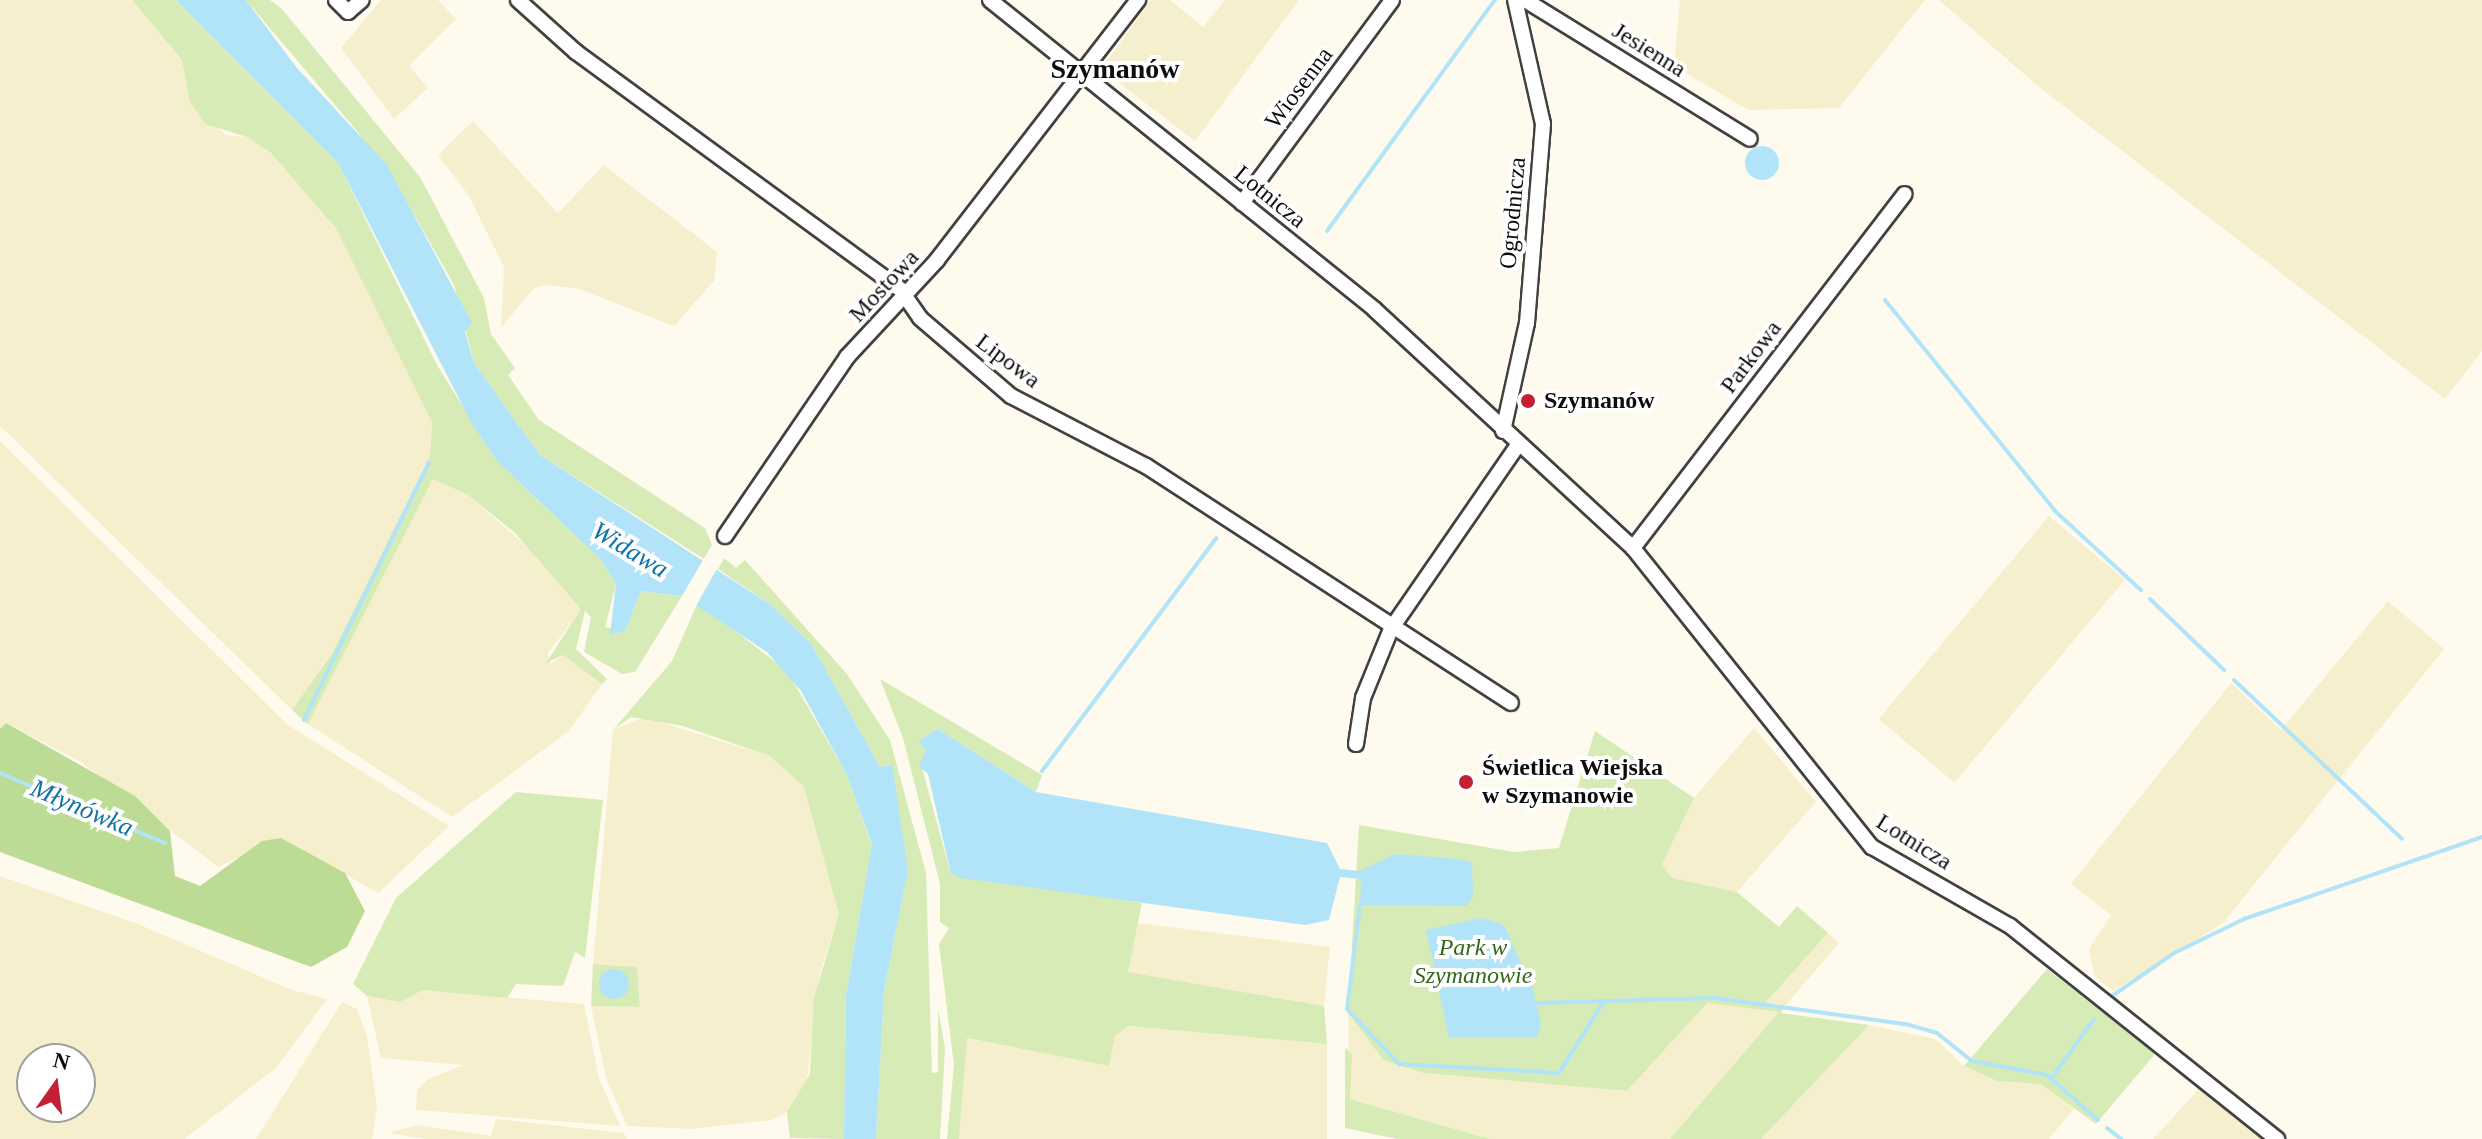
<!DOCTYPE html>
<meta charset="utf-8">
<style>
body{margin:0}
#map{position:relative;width:2482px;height:1139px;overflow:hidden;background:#fffaee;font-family:"Times New Roman",serif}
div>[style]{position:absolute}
.farmland>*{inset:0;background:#f6efcd;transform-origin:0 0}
.green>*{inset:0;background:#d7ebb6}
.forest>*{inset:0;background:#bcdc95}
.water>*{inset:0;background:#b1e4f8}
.round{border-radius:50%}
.pier>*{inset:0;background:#fffaee}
.stream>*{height:4px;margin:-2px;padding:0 2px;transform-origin:2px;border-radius:2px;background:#b1e4f8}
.roads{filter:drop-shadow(2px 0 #414141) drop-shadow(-2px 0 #414141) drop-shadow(0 2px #414141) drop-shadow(0 -2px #414141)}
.minor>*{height:14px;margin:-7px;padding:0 7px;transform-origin:7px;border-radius:7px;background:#fff}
.dots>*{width:22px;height:22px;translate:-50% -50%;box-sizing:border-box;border:4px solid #fff;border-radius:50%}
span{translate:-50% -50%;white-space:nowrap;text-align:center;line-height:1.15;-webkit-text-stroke:8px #fff;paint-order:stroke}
.street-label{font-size:24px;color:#0e0e0e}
.poi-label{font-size:24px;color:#0e0e0e;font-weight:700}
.left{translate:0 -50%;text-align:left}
.park-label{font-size:24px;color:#32681b;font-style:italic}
.water-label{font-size:26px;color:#1272a4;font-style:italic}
.quarter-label{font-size:28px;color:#0e0e0e;font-weight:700}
.north{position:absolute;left:16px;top:1043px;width:80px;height:80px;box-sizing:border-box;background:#fff;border:2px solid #9f9f9f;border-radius:50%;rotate:14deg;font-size:22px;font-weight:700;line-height:32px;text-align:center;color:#0e0e0e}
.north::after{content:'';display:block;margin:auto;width:28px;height:36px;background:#c32037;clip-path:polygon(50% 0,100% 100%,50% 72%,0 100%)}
</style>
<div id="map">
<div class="farmland">
<div style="clip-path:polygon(0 0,132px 0,182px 60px,189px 100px,226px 135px,247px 137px,271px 153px,335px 227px,432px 422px,430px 456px,332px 652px,292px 710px,0 426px)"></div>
<div style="clip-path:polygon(381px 0,438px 0,456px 19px,409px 66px,428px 88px,394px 119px,341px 48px)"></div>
<div style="clip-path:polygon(1151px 0,1170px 0,1203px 27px,1225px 0,1299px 0,1195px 141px,1101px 69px)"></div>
<div style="clip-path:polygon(1680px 0,1925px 0,1839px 108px,1748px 110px,1674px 66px)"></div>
<div style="clip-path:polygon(1939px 0,2482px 0,2482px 351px,2445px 399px,2039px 87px)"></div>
<div style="clip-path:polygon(473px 121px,558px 213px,604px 165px,717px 252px,714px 281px,674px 326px,579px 289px,548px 285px,534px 288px,501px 328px,504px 267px,469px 196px,438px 155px)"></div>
<div style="clip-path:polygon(0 441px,288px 725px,449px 826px,378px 893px,281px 838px,218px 867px,81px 762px,6px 723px,0 729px)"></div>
<div style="clip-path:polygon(433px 479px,468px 495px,539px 557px,582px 609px,548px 653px,551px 664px,563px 655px,602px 684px,568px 732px,452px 817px,308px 724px)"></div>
<div style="left:2049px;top:516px;width:99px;height:265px;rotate:40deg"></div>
<div style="clip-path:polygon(2388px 601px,2444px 649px,2223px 923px,2113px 991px,2095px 977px,2089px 949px,2111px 915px,2071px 884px,2231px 683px,2281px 730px)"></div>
<div style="clip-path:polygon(644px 717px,770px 756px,804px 787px,818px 819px,839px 914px,820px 973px,806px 1087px,787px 1112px,771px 1120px,691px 1129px,627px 1126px,606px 1078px,591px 1006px,640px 1007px,637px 967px,593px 964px,613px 730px)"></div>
<div style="clip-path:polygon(1754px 728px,1816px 802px,1737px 892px,1672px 878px,1662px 864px,1694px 798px)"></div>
<div style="clip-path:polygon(evenodd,0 876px,138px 924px,292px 990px,327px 999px,276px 1068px,184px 1139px,0 1139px,0 876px,80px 1059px,80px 1107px,32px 1107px,32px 1059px,80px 1059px)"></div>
<div style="clip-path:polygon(1137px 923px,1330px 947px,1324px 1006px,1128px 972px)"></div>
<div style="clip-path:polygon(1828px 933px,1839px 943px,1784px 1007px,1766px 1002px)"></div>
<div style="clip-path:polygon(423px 990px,584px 1004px,599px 1078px,620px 1126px,416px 1110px,417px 1090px,428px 1079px,463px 1065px,381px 1058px,367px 996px,400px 1002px)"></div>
<div style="clip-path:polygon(342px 1002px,357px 1009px,367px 1035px,377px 1108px,372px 1139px,256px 1139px)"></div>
<div style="clip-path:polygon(1707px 1002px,1780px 1012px,1670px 1139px,1490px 1139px,1350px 1099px,1348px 1013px,1383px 1060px,1423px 1073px,1627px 1091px)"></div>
<div style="clip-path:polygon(1869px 1025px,1935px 1039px,1964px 1066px,1997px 1081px,2041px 1083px,2074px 1109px,2049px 1139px,1761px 1139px)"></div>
<div style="clip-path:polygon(1128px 1026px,1327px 1044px,1327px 1139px,959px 1139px,966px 1038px,1109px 1066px,1115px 1036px)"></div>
<div style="clip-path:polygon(2199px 1089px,2254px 1134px,2262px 1139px,2153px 1139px)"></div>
<div style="clip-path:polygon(496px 1119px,624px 1133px,627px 1139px,425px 1139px,389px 1133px,417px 1125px,491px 1136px)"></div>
</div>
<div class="green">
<div style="clip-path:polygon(132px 0,176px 0,338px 163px,437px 365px,497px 461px,601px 560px,616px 584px,605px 627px,625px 631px,641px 591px,682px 596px,635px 672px,622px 674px,584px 652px,591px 617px,585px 611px,576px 649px,607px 679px,602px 684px,563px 655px,546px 663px,581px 609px,515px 533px,468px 495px,433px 479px,308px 724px,292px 710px,332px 653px,430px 456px,432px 422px,335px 227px,271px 153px,247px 137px,205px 124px,189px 100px,182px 60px)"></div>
<div style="clip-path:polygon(246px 0,270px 0,282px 9px,420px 177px,484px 298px,491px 334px,515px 368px,508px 375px,539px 420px,705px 528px,712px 545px,704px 559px,540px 455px,474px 363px,454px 285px,412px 211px,357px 131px)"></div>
<div style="clip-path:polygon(724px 558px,736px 568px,745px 560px,847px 674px,890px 740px,926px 873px,932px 1073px,938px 1072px,938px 1009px,945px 1048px,940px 1139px,876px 1139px,884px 992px,908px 870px,891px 764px,880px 767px,812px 645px,771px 605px,718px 569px)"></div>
<div style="clip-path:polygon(698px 602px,787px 671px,846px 773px,872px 845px,846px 995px,844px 1139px,790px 1138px,787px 1112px,810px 1074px,814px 998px,839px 914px,804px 787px,770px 756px,683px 726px,631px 717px,613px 730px,672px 661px)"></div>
<div style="clip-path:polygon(880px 679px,1042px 775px,1036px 792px,938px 729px,918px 741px,926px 750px,922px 768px,951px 874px,1142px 903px,1128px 972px,1324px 1006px,1327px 1044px,1128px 1026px,1115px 1036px,1109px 1066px,967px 1038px,959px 1139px,947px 1139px,954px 1065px,939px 944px,949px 928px,940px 922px,940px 884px,903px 738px)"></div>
<div style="clip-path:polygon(1595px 731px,1694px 798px,1662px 864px,1672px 878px,1737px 892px,1779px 927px,1797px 906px,1828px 933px,1766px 1002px,1784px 1007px,1781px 1013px,1869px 1025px,1761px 1139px,1670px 1139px,1779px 1012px,1707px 1003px,1627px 1091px,1423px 1073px,1383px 1060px,1348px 1013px,1359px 825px,1514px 852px,1559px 848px)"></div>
<div style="clip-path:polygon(516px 792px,603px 800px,585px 958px,575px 952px,563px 986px,516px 984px,507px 998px,423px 990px,400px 1002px,367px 996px,353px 984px,396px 898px)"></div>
<div style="clip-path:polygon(593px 964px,637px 967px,640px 1007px,591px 1006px)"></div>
<div style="clip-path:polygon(2047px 969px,2155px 1054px,2096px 1124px,2041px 1084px,1997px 1081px,1964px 1066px)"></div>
<div style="clip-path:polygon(1345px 1047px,1352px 1054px,1350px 1099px,1490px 1139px,1397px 1139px,1345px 1128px)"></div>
</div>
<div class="forest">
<div style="clip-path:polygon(6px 723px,135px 796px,170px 831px,175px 876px,200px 886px,262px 841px,281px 838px,345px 873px,365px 911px,347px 947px,311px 967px,0 852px,0 729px)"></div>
</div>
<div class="water">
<div style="clip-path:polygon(176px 0,246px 0,297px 68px,387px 165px,472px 323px,465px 332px,474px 363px,540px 455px,771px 605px,812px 645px,880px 767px,892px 764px,908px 870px,884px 992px,876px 1139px,844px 1139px,846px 995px,872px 844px,846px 773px,801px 691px,767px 652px,682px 596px,641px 591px,625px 631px,610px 635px,616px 584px,601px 560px,497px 461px,472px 424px,338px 163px)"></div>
<div class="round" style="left:1745px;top:146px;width:34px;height:34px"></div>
<div style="clip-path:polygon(938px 729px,1036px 792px,1327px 843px,1340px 869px,1360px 871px,1395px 854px,1459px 859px,1472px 863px,1473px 895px,1467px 906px,1360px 905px,1361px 879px,1340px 877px,1329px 920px,1305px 925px,961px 878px,951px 874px,928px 774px,919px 766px,926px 750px,918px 741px)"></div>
<div style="clip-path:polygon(1482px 918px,1504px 925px,1533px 990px,1541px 1024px,1537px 1037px,1449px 1037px,1426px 930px)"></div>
<div class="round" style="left:599px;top:969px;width:30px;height:30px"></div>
</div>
<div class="pier">
<div style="clip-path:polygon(706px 555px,719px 565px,696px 606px,679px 601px)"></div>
</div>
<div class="stream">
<div style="left:1327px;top:231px;width:286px;rotate:-54deg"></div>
<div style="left:1885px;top:300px;width:271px;rotate:51.1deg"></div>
<div style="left:2055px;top:511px;width:117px;rotate:42.6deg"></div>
<div style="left:2150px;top:599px;width:103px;rotate:43.8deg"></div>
<div style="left:2234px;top:680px;width:231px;rotate:43.4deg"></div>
<div style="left:304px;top:720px;width:286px;rotate:-64.1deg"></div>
<div style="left:1042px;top:771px;width:291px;rotate:-53.2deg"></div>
<div style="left:0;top:773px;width:179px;rotate:23deg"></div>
<div style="left:1360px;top:905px;width:105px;rotate:97.1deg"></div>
<div style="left:1347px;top:1009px;width:76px;rotate:46.6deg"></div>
<div style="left:1399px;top:1064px;width:160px;rotate:3.2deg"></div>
<div style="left:1559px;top:1073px;width:85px;rotate:-58deg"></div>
<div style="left:2112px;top:996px;width:75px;rotate:-34.7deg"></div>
<div style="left:2174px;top:953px;width:78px;rotate:-25.9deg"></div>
<div style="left:2244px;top:919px;width:252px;rotate:-19deg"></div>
<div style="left:1537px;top:1003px;width:178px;rotate:-1.6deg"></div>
<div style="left:1715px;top:998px;width:193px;rotate:7.8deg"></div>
<div style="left:1906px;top:1024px;width:32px;rotate:16deg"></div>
<div style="left:1937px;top:1033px;width:45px;rotate:38.7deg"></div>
<div style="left:1972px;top:1061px;width:76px;rotate:10.6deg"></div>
<div style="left:2047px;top:1075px;width:68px;rotate:41.4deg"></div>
<div style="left:2051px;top:1079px;width:74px;rotate:-54.4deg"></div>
<div style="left:2107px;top:1128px;width:18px;rotate:38deg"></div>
</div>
<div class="roads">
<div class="minor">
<div style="left:336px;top:0;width:17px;rotate:45deg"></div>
<div style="left:348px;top:12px;width:18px;rotate:-41deg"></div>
<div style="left:518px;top:0;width:78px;rotate:41.9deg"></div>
<div style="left:576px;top:52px;width:401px;rotate:36.2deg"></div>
<div style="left:900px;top:289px;width:35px;rotate:55deg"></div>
<div style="left:920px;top:318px;width:120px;rotate:40.6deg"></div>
<div style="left:1011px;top:396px;width:152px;rotate:27.4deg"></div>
<div style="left:1146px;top:466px;width:435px;rotate:33deg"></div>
<div style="left:990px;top:0;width:493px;rotate:38.8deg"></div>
<div style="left:1374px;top:309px;width:352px;rotate:42.7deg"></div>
<div style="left:1633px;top:548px;width:383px;rotate:51.4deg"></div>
<div style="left:1872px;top:847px;width:159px;rotate:29.8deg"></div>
<div style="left:2010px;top:926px;width:342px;rotate:38.6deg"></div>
<div style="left:1525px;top:0;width:264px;rotate:31.7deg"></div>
<div style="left:1242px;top:203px;width:252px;rotate:-53.5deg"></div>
<div style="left:1503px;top:431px;width:111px;rotate:-77.5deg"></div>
<div style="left:1527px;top:323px;width:200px;rotate:-85.4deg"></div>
<div style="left:1543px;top:124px;width:127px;rotate:-102.7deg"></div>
<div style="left:725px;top:536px;width:217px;rotate:-55.7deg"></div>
<div style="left:847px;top:357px;width:132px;rotate:-47.1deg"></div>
<div style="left:937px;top:260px;width:329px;rotate:-52.3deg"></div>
<div style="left:1633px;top:548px;width:446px;rotate:-52.5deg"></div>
<div style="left:1356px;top:744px;width:47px;rotate:-81.3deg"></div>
<div style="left:1363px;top:698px;width:74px;rotate:-67.9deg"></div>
<div style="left:1391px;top:629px;width:224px;rotate:-55.4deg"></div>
</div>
</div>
<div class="dots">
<div style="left:1528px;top:401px;background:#c32037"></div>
<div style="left:1466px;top:782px;background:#c32037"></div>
</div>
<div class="street-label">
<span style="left:1649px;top:50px;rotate:32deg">Jesienna</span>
<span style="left:1299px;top:88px;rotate:-53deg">Wiosenna</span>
<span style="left:1270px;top:197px;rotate:39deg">Lotnicza</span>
<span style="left:1513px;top:213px;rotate:-85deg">Ogrodnicza</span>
<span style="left:884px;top:286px;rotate:-47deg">Mostowa</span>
<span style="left:1751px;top:357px;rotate:-53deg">Parkowa</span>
<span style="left:1008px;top:361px;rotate:37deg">Lipowa</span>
<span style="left:1914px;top:842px;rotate:32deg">Lotnicza</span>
</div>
<div class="poi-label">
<span class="left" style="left:1544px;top:401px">Szymanów</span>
<span class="left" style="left:1482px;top:782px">Świetlica Wiejska<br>w Szymanowie</span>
</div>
<div class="park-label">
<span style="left:1473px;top:962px">Park w<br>Szymanowie</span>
</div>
<div class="water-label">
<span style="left:630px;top:550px;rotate:31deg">Widawa</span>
<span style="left:82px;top:808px;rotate:23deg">Młynówka</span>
</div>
<div class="quarter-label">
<span style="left:1115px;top:69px">Szymanów</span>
</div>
<div class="north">N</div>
</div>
